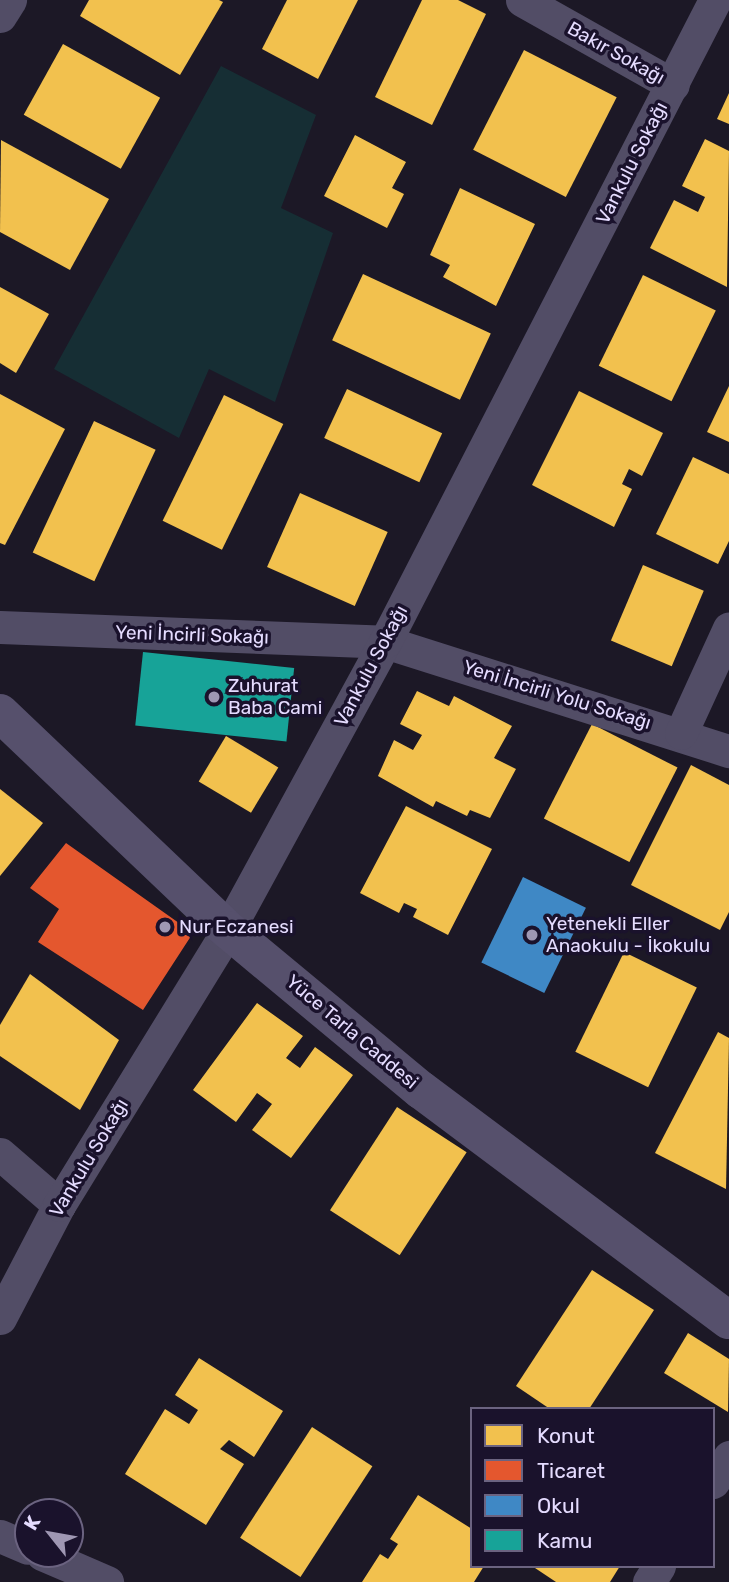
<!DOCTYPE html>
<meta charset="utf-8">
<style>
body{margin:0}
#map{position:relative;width:729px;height:1582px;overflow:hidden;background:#1c1826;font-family:Rubik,sans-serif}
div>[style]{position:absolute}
.green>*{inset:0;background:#162e34}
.homes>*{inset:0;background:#f2c14e;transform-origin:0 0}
.shops>*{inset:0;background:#e4572e}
.schools>*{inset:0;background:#3f88c5;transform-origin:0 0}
.public>*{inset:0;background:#17a398;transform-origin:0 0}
.minor>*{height:33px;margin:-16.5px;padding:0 16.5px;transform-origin:16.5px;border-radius:16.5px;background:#524d66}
.secondary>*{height:38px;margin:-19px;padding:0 19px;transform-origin:19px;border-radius:19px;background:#56506c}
.dots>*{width:19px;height:19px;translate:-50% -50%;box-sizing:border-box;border:4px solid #1a122c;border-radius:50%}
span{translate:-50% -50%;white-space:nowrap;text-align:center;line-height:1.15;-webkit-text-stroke:7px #1a122c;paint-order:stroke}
.street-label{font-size:19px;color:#e5dcff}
.poi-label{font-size:19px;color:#e5dcff}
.left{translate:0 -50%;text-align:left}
.legend{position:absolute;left:470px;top:1407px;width:245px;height:161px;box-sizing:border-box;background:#1a122c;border:2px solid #6b6380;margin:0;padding:9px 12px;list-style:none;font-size:21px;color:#e5dcff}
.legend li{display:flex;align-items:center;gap:14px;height:35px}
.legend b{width:35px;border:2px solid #6b6380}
.north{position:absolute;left:14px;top:1498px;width:70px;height:70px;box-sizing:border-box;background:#1a122c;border:2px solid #6b6380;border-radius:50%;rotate:301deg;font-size:19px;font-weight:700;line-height:28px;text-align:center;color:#e5dcff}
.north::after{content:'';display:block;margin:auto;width:24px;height:32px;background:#9f97b3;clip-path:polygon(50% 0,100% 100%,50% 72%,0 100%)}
</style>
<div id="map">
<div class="green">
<div style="clip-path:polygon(221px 66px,316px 115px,281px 208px,333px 233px,275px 402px,209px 369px,179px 438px,54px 369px)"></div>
</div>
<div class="homes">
<div style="clip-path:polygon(89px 0,219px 0,223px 2px,180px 75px,80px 16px)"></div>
<div style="clip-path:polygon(287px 0,358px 0,318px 79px,262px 49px)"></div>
<div style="clip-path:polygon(422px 0,458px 0,486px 14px,432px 125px,375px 97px)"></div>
<div style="left:63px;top:44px;width:111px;height:81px;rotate:29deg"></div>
<div style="left:524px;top:50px;width:104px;height:112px;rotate:27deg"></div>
<div style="clip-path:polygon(729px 93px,729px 124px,717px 119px)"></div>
<div style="clip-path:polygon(355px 135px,406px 162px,392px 188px,404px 194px,387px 228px,324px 196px)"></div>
<div style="clip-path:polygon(705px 139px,729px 151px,727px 287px,650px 248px,674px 200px,698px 212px,705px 197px,682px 186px)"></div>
<div style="clip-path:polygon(1px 140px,109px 199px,70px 270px,0 232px)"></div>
<div style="clip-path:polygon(460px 188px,535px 224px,496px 306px,443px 277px,450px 265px,430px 255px)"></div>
<div style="left:363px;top:274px;width:141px;height:73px;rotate:25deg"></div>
<div style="left:643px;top:275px;width:81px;height:101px;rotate:26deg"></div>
<div style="clip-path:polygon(0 287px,49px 314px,16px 373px,0 363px)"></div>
<div style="clip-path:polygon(729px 386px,729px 442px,707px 432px)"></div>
<div style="left:347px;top:389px;width:105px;height:54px;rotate:25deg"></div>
<div style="clip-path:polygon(579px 391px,663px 433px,642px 476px,629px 469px,622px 484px,632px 489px,614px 527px,532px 485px)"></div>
<div style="clip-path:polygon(0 394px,65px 429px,5px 545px,0 543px)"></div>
<div style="left:224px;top:395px;width:66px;height:140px;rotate:26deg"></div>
<div style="left:94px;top:421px;width:68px;height:145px;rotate:25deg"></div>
<div style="clip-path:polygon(693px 457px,729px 474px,729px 541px,718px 564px,656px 534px)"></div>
<div style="left:300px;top:493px;width:96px;height:81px;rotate:24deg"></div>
<div style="left:643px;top:565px;width:66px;height:82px;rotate:23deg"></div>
<div style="clip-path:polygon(417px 691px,449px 706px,454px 696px,512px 726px,494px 758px,516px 769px,490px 818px,470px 810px,467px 816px,436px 801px,433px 807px,378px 776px,394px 740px,413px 750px,422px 735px,400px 724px)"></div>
<div style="left:592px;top:724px;width:96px;height:106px;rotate:27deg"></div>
<div style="left:226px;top:736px;width:61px;height:53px;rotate:31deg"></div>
<div style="clip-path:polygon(691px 765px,729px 785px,729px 912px,720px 930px,631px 885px)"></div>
<div style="clip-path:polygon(0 789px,43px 823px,0 876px)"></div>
<div style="clip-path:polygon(406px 806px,492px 849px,448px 935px,413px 917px,417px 909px,404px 903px,399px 913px,360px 893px)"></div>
<div style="left:624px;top:952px;width:81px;height:111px;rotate:26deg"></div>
<div style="clip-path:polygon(30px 974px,119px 1040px,80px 1110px,0 1056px,0 1025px)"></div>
<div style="clip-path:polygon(257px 1003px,303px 1036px,286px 1058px,300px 1068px,315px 1047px,353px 1075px,291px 1158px,252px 1130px,272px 1104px,257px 1093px,236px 1122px,193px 1090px)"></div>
<div style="clip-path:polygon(718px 1032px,729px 1038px,726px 1189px,655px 1153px)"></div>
<div style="left:397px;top:1107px;width:83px;height:123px;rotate:33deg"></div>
<div style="clip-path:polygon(592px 1270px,654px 1310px,589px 1409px,550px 1409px,516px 1386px)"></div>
<div style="clip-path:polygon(688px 1333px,729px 1359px,728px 1412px,664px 1373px)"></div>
<div style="clip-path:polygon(199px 1358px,283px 1411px,254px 1457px,229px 1440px,220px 1449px,244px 1464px,206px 1525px,125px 1474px,165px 1409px,189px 1424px,198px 1410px,175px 1395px)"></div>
<div style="left:312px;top:1427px;width:72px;height:132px;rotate:33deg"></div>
<div style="clip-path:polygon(418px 1495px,472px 1529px,472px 1566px,484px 1566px,474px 1582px,362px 1582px,380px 1554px,388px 1559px,398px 1544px,390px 1539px)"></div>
<div style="clip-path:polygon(532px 1566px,620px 1566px,610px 1582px,556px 1582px)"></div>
</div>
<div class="shops">
<div style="clip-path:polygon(66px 843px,193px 933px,143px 1010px,38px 942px,59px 909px,30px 888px)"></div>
</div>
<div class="schools">
<div style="left:523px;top:877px;width:70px;height:95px;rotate:26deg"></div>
</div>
<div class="public">
<div style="left:143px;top:652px;width:152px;height:74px;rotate:6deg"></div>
</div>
<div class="minor">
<div style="left:522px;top:0;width:173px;rotate:29.4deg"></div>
<div style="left:0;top:16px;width:19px;rotate:-58deg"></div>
<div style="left:0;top:627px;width:385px;rotate:2.2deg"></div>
<div style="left:385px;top:642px;width:361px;rotate:17.6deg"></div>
<div style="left:681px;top:733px;width:115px;rotate:-65.4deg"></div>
<div style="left:0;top:1154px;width:78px;rotate:40.8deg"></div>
<div style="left:0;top:1318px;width:127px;rotate:-62.4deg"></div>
<div style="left:59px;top:1205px;width:323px;rotate:-58.4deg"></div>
<div style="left:228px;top:930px;width:328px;rotate:-61.4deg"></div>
<div style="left:385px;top:642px;width:722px;rotate:-62.8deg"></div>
<div style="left:713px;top:1482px;width:30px;rotate:-57deg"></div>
<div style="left:0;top:1536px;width:30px;rotate:23deg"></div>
<div style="left:42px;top:1554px;width:71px;rotate:23.3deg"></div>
<div style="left:649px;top:1582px;width:19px;rotate:-58deg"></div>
</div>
<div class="secondary">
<div style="left:0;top:713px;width:315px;rotate:43.6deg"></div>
<div style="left:228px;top:930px;width:251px;rotate:39.7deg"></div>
<div style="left:421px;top:1090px;width:384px;rotate:36.8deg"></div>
</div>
<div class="dots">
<div style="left:214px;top:697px;background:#9f97b3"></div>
<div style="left:165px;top:927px;background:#9f97b3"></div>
<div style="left:532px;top:935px;background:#9f97b3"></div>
</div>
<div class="street-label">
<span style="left:616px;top:53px;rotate:29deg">Bakır Sokağı</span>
<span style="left:632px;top:163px;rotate:-63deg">Vankulu Sokağı</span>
<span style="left:192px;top:635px;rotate:2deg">Yeni İncirli Sokağı</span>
<span style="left:371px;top:666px;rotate:-62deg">Vankulu Sokağı</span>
<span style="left:557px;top:695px;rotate:17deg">Yeni İncirli Yolu Sokağı</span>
<span style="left:352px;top:1032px;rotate:40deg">Yüce Tarla Caddesi</span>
<span style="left:89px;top:1158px;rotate:-59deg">Vankulu Sokağı</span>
</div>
<div class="poi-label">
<span class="left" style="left:228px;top:697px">Zuhurat<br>Baba Cami</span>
<span class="left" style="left:546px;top:935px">Yetenekli Eller<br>Anaokulu - İkokulu</span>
<span class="left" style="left:179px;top:927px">Nur Eczanesi</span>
</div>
<ul class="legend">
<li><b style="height:19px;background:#f2c14e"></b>Konut</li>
<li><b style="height:19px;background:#e4572e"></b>Ticaret</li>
<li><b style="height:19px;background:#3f88c5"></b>Okul</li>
<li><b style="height:19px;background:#17a398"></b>Kamu</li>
</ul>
<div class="north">K</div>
</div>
